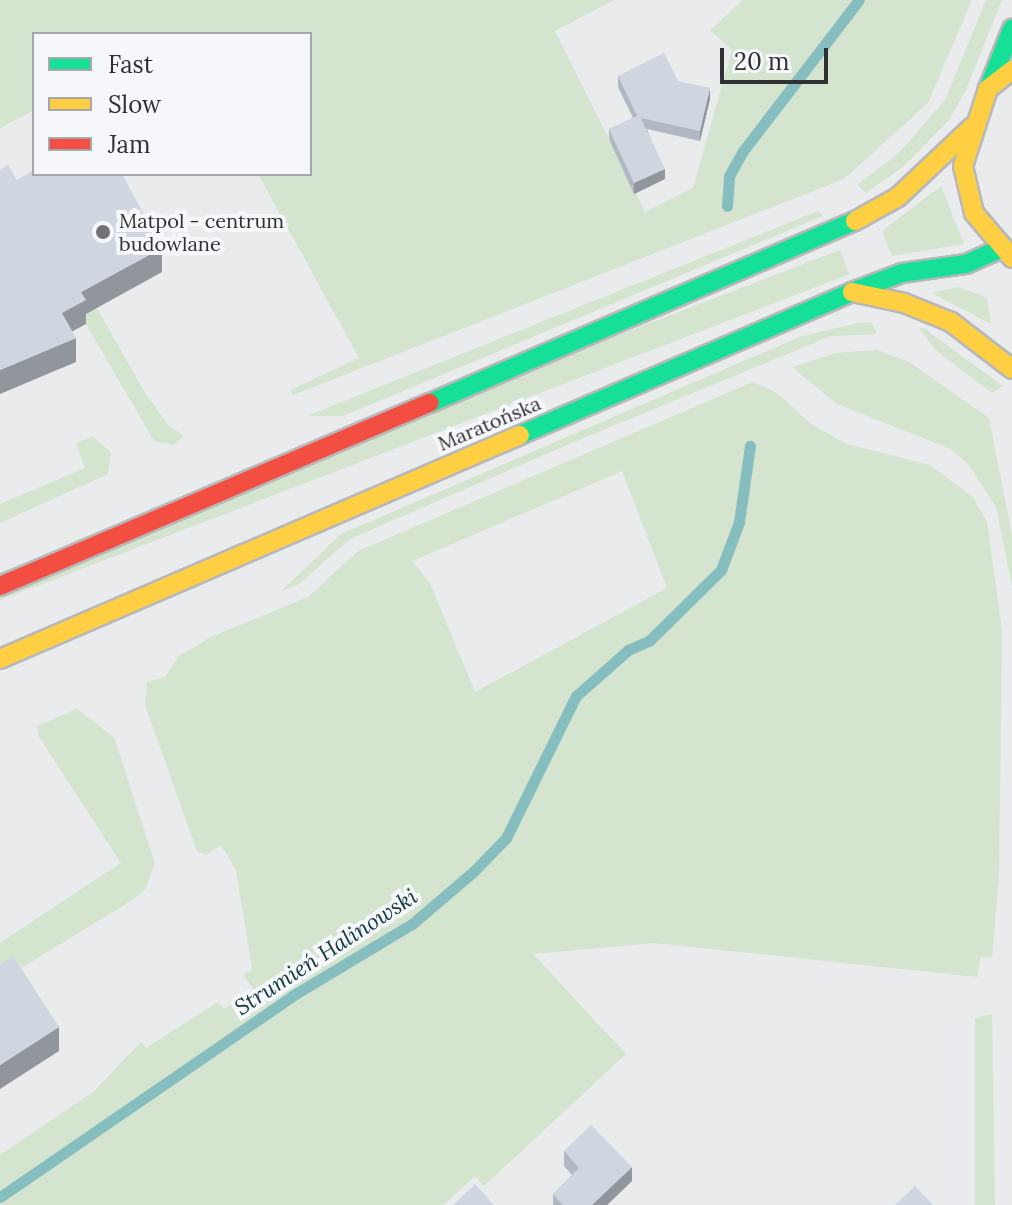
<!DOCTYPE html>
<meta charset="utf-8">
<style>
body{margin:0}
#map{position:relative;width:1012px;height:1205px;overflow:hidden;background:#e9ebed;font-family:Lora,serif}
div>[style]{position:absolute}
.green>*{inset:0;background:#d4e4ce;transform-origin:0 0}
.stream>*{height:11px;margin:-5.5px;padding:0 5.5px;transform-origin:5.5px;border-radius:5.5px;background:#86bec0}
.roads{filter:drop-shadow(2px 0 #b8b8ba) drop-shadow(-2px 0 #b8b8ba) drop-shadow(0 2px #b8b8ba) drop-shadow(0 -2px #b8b8ba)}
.fast>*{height:18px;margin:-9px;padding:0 9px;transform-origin:9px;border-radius:9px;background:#16e098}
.slow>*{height:18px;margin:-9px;padding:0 9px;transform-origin:9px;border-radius:9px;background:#ffcf43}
.jam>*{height:18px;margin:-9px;padding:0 9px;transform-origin:9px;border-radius:9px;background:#f24e42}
.wall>*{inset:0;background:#b2b8c1}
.shaded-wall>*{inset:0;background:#91969d}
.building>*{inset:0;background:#cfd6e0}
.dots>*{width:22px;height:22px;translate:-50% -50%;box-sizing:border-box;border:4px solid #f5f7fb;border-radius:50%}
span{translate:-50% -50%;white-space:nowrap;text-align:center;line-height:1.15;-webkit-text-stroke:8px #f5f7fb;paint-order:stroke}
.poi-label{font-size:20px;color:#303132}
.left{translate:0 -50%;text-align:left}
.street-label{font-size:20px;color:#303132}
.water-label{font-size:22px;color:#12383a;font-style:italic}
.legend{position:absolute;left:32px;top:32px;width:280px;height:144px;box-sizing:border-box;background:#f5f7fb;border:2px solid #a6a8ab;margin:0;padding:10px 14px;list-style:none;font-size:24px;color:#303132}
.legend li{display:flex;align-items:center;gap:16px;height:40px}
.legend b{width:40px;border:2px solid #a6a8ab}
.scale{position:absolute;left:720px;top:48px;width:108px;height:36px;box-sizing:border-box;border:4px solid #303132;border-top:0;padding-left:10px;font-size:24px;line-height:28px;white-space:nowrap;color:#303132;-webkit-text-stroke:6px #f5f7fb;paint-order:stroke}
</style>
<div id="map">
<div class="green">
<div style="clip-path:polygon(0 0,614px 0,555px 31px,645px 212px,693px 188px,732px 50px,710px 30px,743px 0,972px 0,928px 103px,844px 179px,293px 395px,290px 390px,359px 358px,258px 174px,310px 174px,310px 34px,34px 34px,34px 110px,0 128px)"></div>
<div style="clip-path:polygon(986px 0,1002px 0,966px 90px,949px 120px,904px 166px,866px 193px,857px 185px,899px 153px,945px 100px)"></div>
<div style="clip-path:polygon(24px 179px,144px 391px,168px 425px,184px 436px,174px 445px,154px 441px,86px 324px)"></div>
<div style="clip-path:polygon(941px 186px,964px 244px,892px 256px,882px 231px)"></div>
<div style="clip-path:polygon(818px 211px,823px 216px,343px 416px,307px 416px)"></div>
<div style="left:840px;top:250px;width:26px;height:913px;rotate:69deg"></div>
<div style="clip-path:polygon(959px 287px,987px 298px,991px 324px,932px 293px)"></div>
<div style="clip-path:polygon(862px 322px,872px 323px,877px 334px,831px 336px,574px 442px,350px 539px,298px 585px,281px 591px,341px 534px,802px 336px)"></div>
<div style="clip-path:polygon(919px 327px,925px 329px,1003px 386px,992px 393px,934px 349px)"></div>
<div style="clip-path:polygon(877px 350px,909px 362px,989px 418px,1012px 535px,1012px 587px,996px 507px,969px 465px,951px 449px,837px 404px,792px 367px,836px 353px)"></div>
<div style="clip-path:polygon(evenodd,753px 382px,777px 393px,811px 424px,847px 444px,930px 465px,973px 497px,987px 522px,1002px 630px,999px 875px,992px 958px,981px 957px,977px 977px,654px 943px,533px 954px,626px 1054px,484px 1186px,475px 1176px,443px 1205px,0 1205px,0 1155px,93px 1092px,141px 1042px,146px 1048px,218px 1002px,224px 1009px,254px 990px,244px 975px,252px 969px,236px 870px,221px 845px,206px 855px,197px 851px,145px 705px,147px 682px,165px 677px,179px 656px,211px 637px,308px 597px,358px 551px,753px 382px,622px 471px,667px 588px,475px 692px,430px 583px,412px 561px,622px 471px)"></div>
<div style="clip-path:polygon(93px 437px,111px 452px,108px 474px,0 523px,0 504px,85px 468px,76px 443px)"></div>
<div style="clip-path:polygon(77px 709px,114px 737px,155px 863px,146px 888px,134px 899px,0 981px,0 943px,121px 863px,39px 737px,37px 726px)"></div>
<div style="clip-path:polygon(992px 1014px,995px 1205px,975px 1205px,975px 1018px)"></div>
</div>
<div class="stream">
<div style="left:727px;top:206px;width:30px;rotate:-86deg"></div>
<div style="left:729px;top:176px;width:29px;rotate:-61deg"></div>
<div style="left:743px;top:151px;width:190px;rotate:-52.5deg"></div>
<div style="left:0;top:1197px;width:354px;rotate:-34.5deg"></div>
<div style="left:292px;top:996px;width:140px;rotate:-31deg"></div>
<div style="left:412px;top:924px;width:82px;rotate:-40.5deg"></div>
<div style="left:474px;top:871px;width:46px;rotate:-45.9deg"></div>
<div style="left:506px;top:838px;width:158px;rotate:-63.8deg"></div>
<div style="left:576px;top:696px;width:69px;rotate:-41.5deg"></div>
<div style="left:628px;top:650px;width:24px;rotate:-24deg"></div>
<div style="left:650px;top:640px;width:100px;rotate:-44.6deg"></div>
<div style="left:721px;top:570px;width:51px;rotate:-69.4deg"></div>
<div style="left:739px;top:522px;width:77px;rotate:-81.8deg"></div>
</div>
<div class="roads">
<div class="fast">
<div style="left:988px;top:89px;width:65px;rotate:-68.2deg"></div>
<div style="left:430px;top:403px;width:462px;rotate:-23.2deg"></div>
<div style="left:520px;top:435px;width:361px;rotate:-23.3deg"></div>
<div style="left:852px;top:292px;width:53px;rotate:-20.8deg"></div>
<div style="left:902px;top:273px;width:65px;rotate:-8deg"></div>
<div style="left:966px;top:264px;width:37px;rotate:-24deg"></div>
</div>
<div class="slow">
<div style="left:1012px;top:70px;width:31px;rotate:142deg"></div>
<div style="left:988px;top:89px;width:81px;rotate:108deg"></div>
<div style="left:963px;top:166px;width:48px;rotate:76.8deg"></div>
<div style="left:974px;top:213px;width:59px;rotate:49.8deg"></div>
<div style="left:855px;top:221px;width:49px;rotate:-29.2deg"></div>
<div style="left:898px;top:197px;width:102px;rotate:-43.4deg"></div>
<div style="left:852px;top:292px;width:53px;rotate:11.9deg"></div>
<div style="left:904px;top:303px;width:51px;rotate:22deg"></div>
<div style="left:951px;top:322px;width:77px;rotate:37.6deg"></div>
<div style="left:0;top:659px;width:566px;rotate:-23.3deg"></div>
</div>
<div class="jam">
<div style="left:0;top:586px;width:467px;rotate:-23.1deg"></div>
</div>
</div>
<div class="wall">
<div style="clip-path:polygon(618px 76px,678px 81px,710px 99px,700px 141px,647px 129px,665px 179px,634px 194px,609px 139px,609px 129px,633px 118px,618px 87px)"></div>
<div style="clip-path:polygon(564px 1151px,632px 1181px,607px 1205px,553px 1205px,553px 1194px,572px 1175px,564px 1166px)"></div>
</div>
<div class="shaded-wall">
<div style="clip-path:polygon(710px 88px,710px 99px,700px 141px,700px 131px)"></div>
<div style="clip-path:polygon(665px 169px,665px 179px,634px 194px,634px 183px)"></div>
<div style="clip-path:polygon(162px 248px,162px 272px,86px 314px,86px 324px,62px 337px,62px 313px,81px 292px)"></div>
<div style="clip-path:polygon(76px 338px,76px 362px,0 394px,0 370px)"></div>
<div style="clip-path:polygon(59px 1027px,59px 1051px,0 1089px,0 1065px)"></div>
<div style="clip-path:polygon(632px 1167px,632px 1181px,607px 1205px,592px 1205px)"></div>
</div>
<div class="building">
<div style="clip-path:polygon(664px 53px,678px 81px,710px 88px,700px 131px,641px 118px,665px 169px,634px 183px,609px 129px,637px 116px,618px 76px)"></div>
<div style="clip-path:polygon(8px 165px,17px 180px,34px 170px,34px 174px,122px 174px,162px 248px,81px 292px,86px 300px,62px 313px,76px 338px,0 370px,0 170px)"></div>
<div style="clip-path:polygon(13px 956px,59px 1027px,0 1065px,0 964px)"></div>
<div style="clip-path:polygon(591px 1125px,632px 1167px,592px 1205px,563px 1205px,553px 1194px,579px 1168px,564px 1151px)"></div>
<div style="clip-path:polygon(475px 1184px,494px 1205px,453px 1205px)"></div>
<div style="clip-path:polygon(915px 1186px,933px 1205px,895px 1205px)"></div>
</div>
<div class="dots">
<div style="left:103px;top:232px;background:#717273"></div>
</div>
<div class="poi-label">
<span class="left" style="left:119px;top:232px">Matpol - centrum<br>budowlane</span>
</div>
<div class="street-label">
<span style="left:489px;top:423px;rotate:-23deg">Maratońska</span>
</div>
<div class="water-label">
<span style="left:326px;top:952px;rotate:-33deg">Strumień Halinowski</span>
</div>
<ul class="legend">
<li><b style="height:10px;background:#16e098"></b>Fast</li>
<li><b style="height:10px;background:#ffcf43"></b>Slow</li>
<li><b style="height:10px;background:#f24e42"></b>Jam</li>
</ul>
<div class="scale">20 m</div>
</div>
